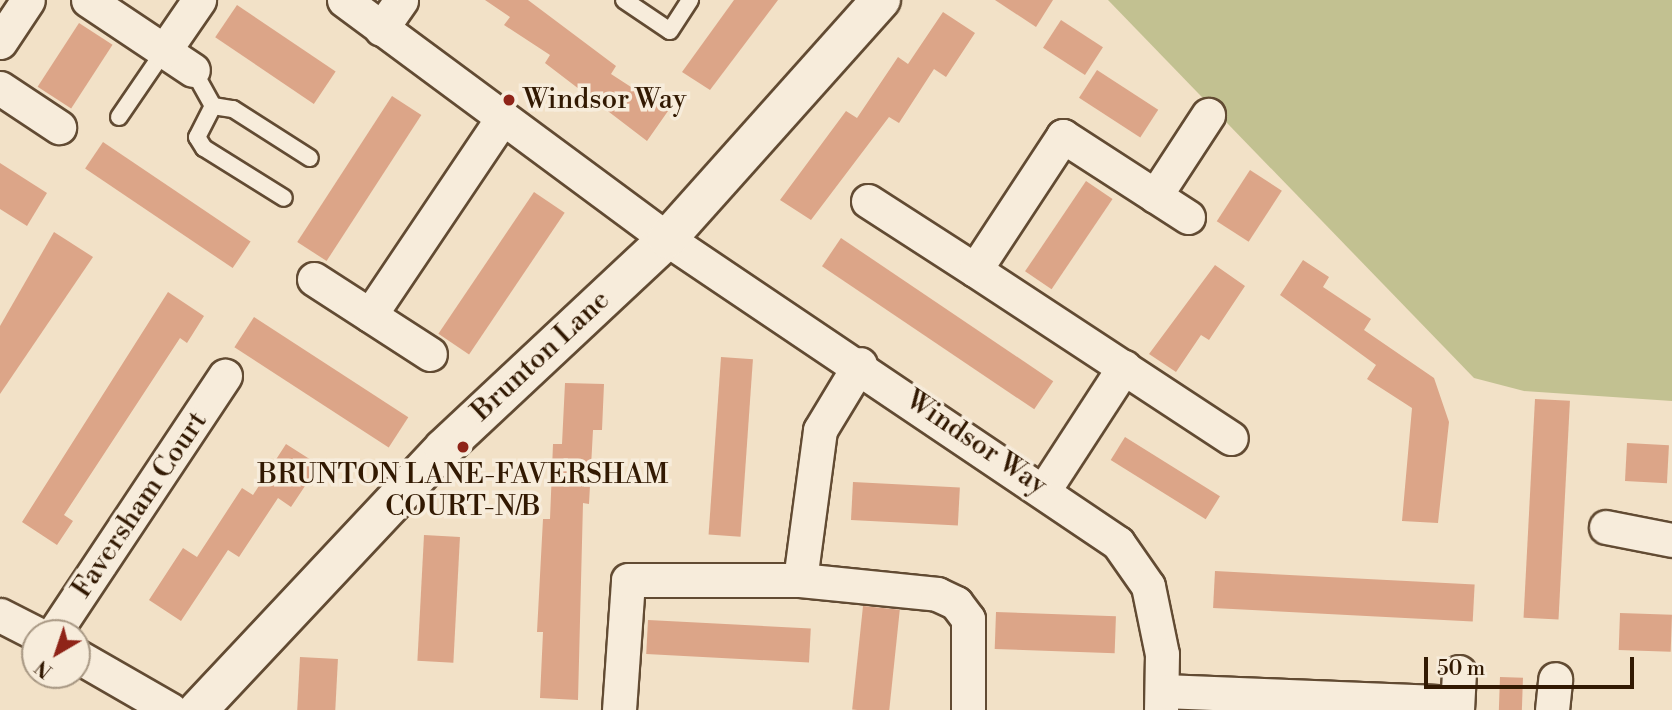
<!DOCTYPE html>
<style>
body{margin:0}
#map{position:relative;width:1672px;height:710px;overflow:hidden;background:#f2e1c7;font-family:"Libre Bodoni",serif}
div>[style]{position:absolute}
.green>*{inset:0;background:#c2c191}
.building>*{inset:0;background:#dca588;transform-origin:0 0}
.roads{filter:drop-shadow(2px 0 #624b33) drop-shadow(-2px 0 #624b33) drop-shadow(0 2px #624b33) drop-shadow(0 -2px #624b33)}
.service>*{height:16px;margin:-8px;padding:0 8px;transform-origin:8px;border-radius:8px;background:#f7ecdb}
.minor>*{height:33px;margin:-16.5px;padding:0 16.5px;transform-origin:16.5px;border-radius:16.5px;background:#f7ecdb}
.tertiary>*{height:38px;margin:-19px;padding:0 19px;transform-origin:19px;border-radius:19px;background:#f7ecdb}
.dots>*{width:19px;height:19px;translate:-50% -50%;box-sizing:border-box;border:4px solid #f7ecdb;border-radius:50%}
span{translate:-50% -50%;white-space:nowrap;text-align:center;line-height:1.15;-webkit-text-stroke:7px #f7ecdb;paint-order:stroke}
.poi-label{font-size:28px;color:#321902}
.left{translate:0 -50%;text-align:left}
.street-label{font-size:28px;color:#321902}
.north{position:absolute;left:21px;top:619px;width:70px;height:70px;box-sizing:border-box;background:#f7ecdb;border:2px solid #a89884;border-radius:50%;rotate:219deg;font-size:19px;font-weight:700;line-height:28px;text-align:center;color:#321902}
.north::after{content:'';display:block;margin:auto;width:24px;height:32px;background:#8f2418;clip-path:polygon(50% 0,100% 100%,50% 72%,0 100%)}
.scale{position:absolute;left:1424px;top:657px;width:210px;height:32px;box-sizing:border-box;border:4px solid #321902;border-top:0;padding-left:9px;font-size:21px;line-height:24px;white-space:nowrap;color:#321902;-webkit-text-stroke:5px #f7ecdb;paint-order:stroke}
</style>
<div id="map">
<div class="green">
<div style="clip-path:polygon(1108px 0,1672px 0,1672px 401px,1524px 391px,1474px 378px)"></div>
</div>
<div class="building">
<div style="clip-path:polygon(485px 0,528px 0,616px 66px,611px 74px,668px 111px,647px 141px,545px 63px,550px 55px,504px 25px,510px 17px)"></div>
<div style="clip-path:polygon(734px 0,778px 0,710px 90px,682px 72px)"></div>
<div style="clip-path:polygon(995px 0,1053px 0,1036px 27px)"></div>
<div style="left:237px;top:5px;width:119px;height:39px;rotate:34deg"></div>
<div style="clip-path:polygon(943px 12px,975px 33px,946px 77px,934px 69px,899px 123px,889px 117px,811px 220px,780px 200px,846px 111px,857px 118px,898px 57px,908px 64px)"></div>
<div style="left:1061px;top:20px;width:50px;height:33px;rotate:33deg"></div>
<div style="left:79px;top:23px;width:40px;height:76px;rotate:33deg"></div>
<div style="left:1097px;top:70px;width:73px;height:33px;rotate:33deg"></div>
<div style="left:392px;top:96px;width:35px;height:174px;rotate:33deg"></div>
<div style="left:103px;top:142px;width:178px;height:32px;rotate:34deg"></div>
<div style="clip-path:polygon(0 163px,47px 193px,27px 226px,0 209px)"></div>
<div style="left:1250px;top:170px;width:38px;height:61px;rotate:33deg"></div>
<div style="left:1086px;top:181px;width:32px;height:109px;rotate:34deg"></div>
<div style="left:534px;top:192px;width:37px;height:171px;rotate:34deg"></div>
<div style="clip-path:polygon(54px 232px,93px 257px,0 394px,0 326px)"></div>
<div style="left:841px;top:238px;width:256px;height:34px;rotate:34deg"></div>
<div style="clip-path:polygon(1303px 260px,1329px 277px,1323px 287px,1371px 319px,1364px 330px,1434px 378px,1449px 422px,1438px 523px,1402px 521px,1412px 408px,1367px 379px,1376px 365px,1280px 295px)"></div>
<div style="clip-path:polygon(1215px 265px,1245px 286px,1209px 340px,1201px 335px,1176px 372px,1149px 354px)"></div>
<div style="clip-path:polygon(168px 292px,204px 316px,187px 343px,180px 338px,64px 515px,73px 521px,57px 545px,22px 522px)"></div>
<div style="left:254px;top:317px;width:184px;height:36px;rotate:33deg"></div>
<div style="left:721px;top:357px;width:32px;height:178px;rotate:4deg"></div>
<div style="clip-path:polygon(565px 383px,604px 384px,602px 430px,593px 430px,589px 504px,583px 503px,578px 700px,540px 698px,543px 632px,537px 632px,543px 519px,550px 519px,553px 444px,562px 444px)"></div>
<div style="left:1535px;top:399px;width:35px;height:219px;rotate:3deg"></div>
<div style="left:1125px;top:437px;width:112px;height:27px;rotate:32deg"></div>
<div style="left:1627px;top:443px;width:42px;height:38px;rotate:3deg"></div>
<div style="clip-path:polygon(286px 444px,319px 465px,291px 507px,278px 498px,239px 557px,228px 550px,181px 621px,149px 600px,183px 548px,197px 557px,242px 488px,253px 495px)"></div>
<div style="left:853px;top:482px;width:107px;height:38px;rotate:3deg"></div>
<div style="left:424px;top:535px;width:36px;height:126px;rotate:3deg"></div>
<div style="left:1215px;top:571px;width:260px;height:37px;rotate:3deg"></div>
<div style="left:863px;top:606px;width:37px;height:104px;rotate:6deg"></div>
<div style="left:996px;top:612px;width:120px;height:37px;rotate:2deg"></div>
<div style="left:1620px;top:613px;width:52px;height:37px;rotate:2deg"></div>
<div style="left:648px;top:620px;width:163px;height:34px;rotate:3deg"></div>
<div style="left:300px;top:657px;width:38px;height:53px;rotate:3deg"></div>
<div style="left:1500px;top:677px;width:23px;height:33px;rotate:2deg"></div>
</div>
<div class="roads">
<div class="service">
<div style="left:624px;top:0;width:55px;rotate:34deg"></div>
<div style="left:670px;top:31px;width:37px;rotate:-57deg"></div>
<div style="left:193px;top:70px;width:41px;rotate:60.9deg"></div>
<div style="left:213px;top:106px;width:20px;rotate:9deg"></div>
<div style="left:233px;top:109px;width:91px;rotate:32.5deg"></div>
<div style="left:213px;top:106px;width:35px;rotate:117deg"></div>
<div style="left:197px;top:137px;width:13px;rotate:58deg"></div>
<div style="left:204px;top:148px;width:94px;rotate:32deg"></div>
<div style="left:119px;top:117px;width:80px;rotate:-55.7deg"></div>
</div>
<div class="minor">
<div style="left:88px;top:0;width:126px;rotate:33.7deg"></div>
<div style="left:344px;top:0;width:402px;rotate:36.5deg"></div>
<div style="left:667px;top:239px;width:544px;rotate:33.98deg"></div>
<div style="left:1118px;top:543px;width:52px;rotate:55.1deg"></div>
<div style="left:1148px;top:586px;width:69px;rotate:78.4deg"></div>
<div style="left:1162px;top:654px;width:56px;rotate:91deg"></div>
<div style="left:381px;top:29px;width:35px;rotate:-55deg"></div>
<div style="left:0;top:42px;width:50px;rotate:-56.3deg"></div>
<div style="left:164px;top:51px;width:62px;rotate:-55.5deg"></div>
<div style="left:0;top:88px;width:71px;rotate:33.5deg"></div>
<div style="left:1155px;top:196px;width:97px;rotate:-56.8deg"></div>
<div style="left:868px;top:201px;width:127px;rotate:32.8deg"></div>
<div style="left:1188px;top:217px;width:149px;rotate:-147.1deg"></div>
<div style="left:1063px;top:136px;width:160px;rotate:123.3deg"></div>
<div style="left:975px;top:270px;width:306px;rotate:33.3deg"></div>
<div style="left:314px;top:279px;width:138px;rotate:32.9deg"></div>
<div style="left:370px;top:315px;width:235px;rotate:-56.1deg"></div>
<div style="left:1044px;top:490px;width:147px;rotate:-57deg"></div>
<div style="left:1606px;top:527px;width:67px;rotate:11.1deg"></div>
<div style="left:800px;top:580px;width:151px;rotate:-82.4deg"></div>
<div style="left:820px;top:430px;width:77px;rotate:-58.8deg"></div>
<div style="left:0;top:615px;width:39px;rotate:27deg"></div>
<div style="left:54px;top:633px;width:309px;rotate:-56.4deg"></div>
<div style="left:77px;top:656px;width:108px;rotate:29.9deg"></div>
<div style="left:1163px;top:691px;width:294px;rotate:2.3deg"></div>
<div style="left:619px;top:710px;width:130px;rotate:-86deg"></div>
<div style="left:628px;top:580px;width:172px"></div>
<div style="left:800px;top:580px;width:138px;rotate:5.8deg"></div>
<div style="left:937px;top:594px;width:21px;rotate:25deg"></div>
<div style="left:956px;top:603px;width:20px;rotate:53deg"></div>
<div style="left:968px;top:619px;width:91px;rotate:90deg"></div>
<div style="left:1457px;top:710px;width:38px;rotate:-87deg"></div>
<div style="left:1552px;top:710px;width:31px;rotate:-84deg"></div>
</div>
<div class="tertiary">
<div style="left:198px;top:710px;width:359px;rotate:-46.8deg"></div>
<div style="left:444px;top:448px;width:306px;rotate:-43.1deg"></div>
<div style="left:667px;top:239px;width:321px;rotate:-48.2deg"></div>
</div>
</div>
<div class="dots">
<div style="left:509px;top:100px;background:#8f2418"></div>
<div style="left:463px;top:447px;background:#8f2418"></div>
</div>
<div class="poi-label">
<span class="left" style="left:523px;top:100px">Windsor Way</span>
<span style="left:463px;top:491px">BRUNTON LANE-FAVERSHAM<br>COURT-N/B</span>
</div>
<div class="street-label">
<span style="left:541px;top:356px;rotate:-43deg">Brunton Lane</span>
<span style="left:976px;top:443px;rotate:34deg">Windsor Way</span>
<span style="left:140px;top:505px;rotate:-56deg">Faversham Court</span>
</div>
<div class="north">N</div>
<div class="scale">50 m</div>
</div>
